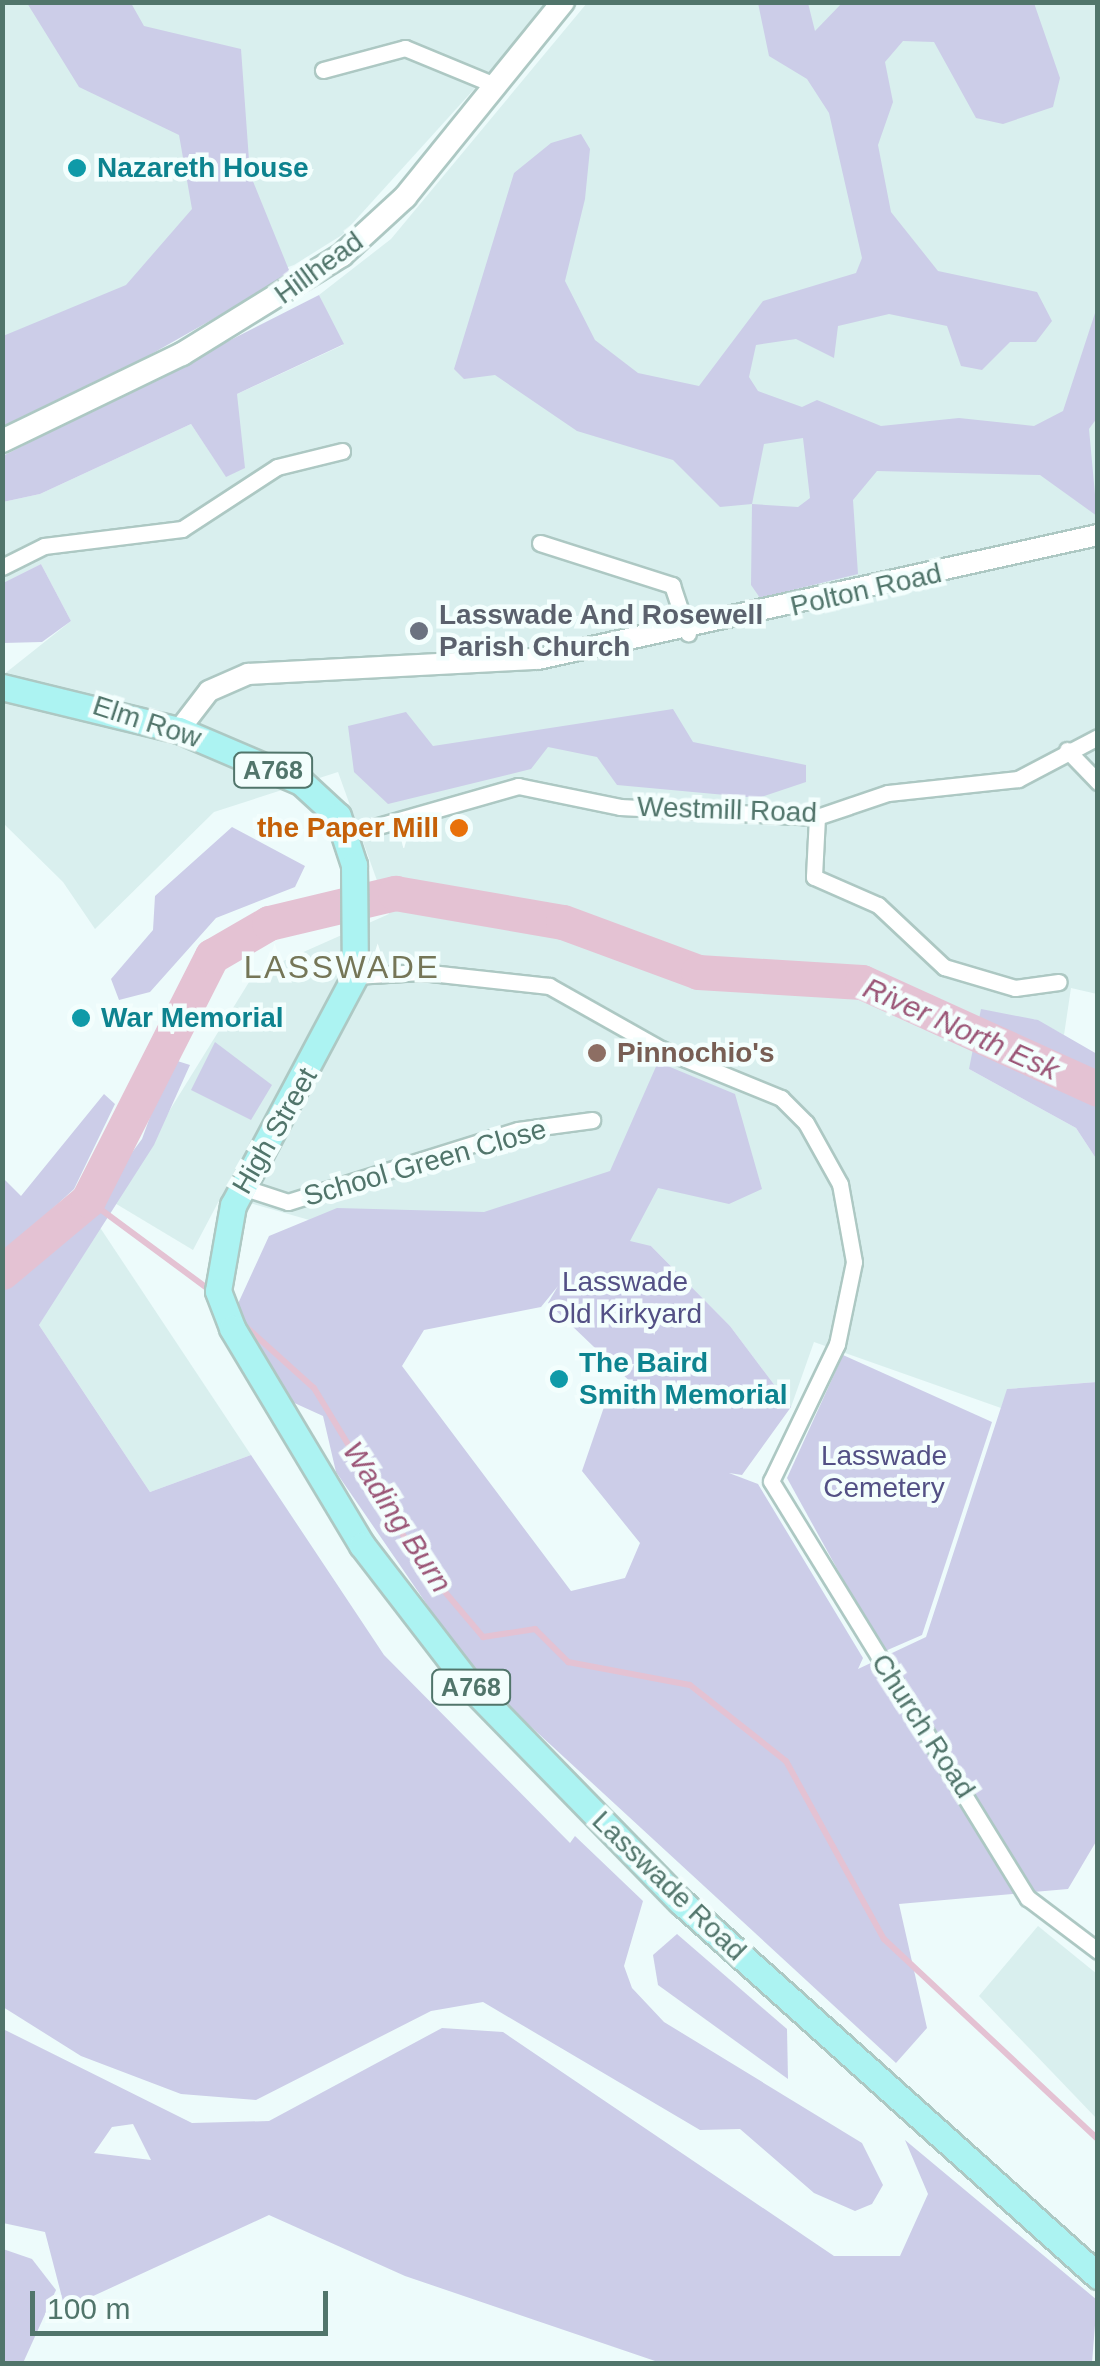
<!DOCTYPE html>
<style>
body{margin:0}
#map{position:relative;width:1100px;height:2366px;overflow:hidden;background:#edfbfb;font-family:Arial,sans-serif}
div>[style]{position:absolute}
.residential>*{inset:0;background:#d9efee}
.green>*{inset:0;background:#cccde8}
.stream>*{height:6px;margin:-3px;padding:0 3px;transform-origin:3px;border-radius:3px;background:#e4c2d3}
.river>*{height:35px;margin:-17.5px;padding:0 17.5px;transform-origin:17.5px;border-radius:17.5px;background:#e4c2d3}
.roads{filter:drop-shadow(2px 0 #adc8c3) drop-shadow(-2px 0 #adc8c3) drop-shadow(0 2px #adc8c3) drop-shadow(0 -2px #adc8c3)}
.minor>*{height:15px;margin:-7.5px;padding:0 7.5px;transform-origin:7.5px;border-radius:7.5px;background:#fff}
.tertiary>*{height:20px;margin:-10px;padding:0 10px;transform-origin:10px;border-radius:10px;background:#fff}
.secondary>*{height:22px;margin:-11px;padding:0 11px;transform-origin:11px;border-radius:11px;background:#fff}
.primary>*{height:25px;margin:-12.5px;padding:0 12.5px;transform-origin:12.5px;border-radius:12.5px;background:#acf3f2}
.dots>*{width:28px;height:28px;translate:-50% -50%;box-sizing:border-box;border:5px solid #f3fefd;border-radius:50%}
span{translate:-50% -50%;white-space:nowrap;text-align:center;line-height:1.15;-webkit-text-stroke:9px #f3fefd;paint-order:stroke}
.shield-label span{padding:2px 8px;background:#f3fefd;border:2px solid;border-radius:8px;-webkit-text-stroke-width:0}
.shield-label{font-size:25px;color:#51756b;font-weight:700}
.culture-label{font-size:28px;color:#0d838f;font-weight:700}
.left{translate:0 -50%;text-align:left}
.street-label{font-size:28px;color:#51756b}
.worship-label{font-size:28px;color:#5b616d;font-weight:700}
.food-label{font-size:28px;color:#c56008;font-weight:700}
.right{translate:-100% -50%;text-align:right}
.education-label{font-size:28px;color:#785e54;font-weight:700}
.park-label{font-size:28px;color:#535085}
.water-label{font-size:30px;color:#9b5677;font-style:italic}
.quarter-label{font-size:32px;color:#757657;letter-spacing:2.5px}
.frame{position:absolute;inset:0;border:5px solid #51756b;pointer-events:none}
.scale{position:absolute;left:30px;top:2291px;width:298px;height:45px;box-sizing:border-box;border:5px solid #51756b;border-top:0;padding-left:12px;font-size:30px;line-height:35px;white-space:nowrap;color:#51756b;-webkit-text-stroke:8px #f3fefd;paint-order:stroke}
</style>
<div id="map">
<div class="residential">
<div style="clip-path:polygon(2px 3px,552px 3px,342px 235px,294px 265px,3px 363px)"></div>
<div style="clip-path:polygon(587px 3px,1097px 3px,1097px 994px,1071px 988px,1064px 1035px,1034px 1019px,969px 1069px,1076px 1128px,1097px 1160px,1097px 1382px,1008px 1389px,1001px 1408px,814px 1342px,791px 1407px,730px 1326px,651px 1246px,341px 1229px,222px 1195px,193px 1250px,113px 1202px,254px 974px,389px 914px,338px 772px,214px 812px,95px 929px,63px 882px,3px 823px,3px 675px,71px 621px,41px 564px,3px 583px,3px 502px,40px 494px,191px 424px,226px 476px,237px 394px,343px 345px,319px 295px,391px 239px)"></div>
<div style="clip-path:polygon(97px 1223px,251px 1455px,150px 1492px,39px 1325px)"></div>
<div style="clip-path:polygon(1038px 1926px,1097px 1974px,1097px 2119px,979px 1996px)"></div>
</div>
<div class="green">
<div style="clip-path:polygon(27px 3px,131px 3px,144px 26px,241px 49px,250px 174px,291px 275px,102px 382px,3px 426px,3px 336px,126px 285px,192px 209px,179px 135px,79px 87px)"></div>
<div style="clip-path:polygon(evenodd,758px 3px,808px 3px,815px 31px,842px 3px,1034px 3px,1060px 78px,1053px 107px,1003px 124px,976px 118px,934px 42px,903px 41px,885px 62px,893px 102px,878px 145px,891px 212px,938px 271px,1037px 292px,1052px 321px,1036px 342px,1010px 342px,982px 370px,961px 366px,947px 326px,889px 314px,838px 326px,834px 358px,796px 339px,756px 345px,749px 377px,758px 391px,802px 407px,817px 400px,881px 426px,959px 418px,1034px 426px,1063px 411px,1097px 307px,1097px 418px,1089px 429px,1097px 516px,1040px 475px,877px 471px,853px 500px,858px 574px,760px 598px,751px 585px,752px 504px,720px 507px,673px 460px,577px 431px,495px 375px,464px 379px,454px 369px,514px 173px,551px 143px,581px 134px,590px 149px,585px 199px,565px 281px,595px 340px,638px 373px,699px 386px,763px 301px,856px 273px,862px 258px,829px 113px,807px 79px,769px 56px,758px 3px,803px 438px,810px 498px,798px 507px,752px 504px,764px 444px,803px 438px)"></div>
<div style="clip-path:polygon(319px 295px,344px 344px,237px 394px,245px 468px,226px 477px,191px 424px,40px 494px,3px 502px,3px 456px)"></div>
<div style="clip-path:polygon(41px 564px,71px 621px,42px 642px,3px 643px,3px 583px)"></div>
<div style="clip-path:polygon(673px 709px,693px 742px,806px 765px,806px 782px,758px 798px,617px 785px,597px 757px,548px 747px,531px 769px,388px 804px,354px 772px,348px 726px,406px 712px,433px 746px)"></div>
<div style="clip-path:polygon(232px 827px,305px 866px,295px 887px,216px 918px,150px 992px,119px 1000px,111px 979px,153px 930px,155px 896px)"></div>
<div style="clip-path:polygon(981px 1009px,1038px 1020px,1097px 1054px,1097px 1160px,1076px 1128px,969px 1069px)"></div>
<div style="clip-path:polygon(215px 1042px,272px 1085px,251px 1120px,191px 1090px)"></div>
<div style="clip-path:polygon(171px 1059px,190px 1065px,154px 1145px,39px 1325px,150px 1492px,251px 1455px,384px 1655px,570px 1843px,575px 1836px,643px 1901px,624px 1966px,632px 1988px,664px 2022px,862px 2143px,883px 2185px,872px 2204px,855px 2211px,814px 2193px,740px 2129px,700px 2130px,483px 2002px,431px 2011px,256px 2100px,181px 2094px,81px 2056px,3px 2007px,3px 1288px,75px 1229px,142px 1139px)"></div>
<div style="clip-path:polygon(evenodd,658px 1062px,735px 1094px,762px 1189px,729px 1204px,658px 1188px,630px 1241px,651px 1246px,730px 1326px,791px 1407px,742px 1475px,729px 1473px,758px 1484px,863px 1658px,858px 1669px,926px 1637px,1007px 1389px,1097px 1382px,1097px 1840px,1068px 1889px,899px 1904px,927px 2028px,896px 2063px,476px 1676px,336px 1472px,323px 1416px,290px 1401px,236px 1308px,269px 1236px,337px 1208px,484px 1212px,610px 1171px,658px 1062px,558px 1286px,548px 1303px,639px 1390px,604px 1407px,582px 1471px,640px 1543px,625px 1578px,571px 1591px,402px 1366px,424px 1330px,541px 1307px,558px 1286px)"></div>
<div style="clip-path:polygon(104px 1094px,115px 1104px,74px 1189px,3px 1254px,3px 1178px,21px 1196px)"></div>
<div style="clip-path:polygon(843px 1355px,992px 1422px,922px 1635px,883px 1652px,787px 1478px)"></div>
<div style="clip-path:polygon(677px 1934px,787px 2029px,788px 2079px,658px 1985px,653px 1955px)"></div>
<div style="clip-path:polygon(evenodd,442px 2028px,503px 2032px,834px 2256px,900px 2256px,928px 2194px,905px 2140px,1097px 2300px,1092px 2363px,661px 2363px,405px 2276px,269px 2215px,65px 2309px,45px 2232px,3px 2223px,3px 2029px,192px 2123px,269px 2121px,442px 2028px,133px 2124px,151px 2160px,94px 2153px,112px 2127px,133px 2124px)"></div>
<div style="clip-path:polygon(3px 2249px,32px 2259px,56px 2290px,23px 2363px,3px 2363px)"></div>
</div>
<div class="stream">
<div style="left:88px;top:1200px;width:153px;rotate:36.5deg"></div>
<div style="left:244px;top:1325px;width:94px;rotate:42deg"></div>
<div style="left:314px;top:1388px;width:201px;rotate:58.8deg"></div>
<div style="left:418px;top:1560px;width:101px;rotate:49.8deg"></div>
<div style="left:483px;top:1637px;width:53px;rotate:-8.7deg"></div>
<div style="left:535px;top:1629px;width:47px;rotate:45deg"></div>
<div style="left:568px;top:1662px;width:124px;rotate:10.7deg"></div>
<div style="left:690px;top:1685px;width:122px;rotate:38.4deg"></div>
<div style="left:786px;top:1761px;width:203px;rotate:61.2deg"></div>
<div style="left:884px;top:1939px;width:293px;rotate:43.1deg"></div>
</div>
<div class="river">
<div style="left:2px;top:1272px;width:112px;rotate:-39.9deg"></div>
<div style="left:88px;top:1200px;width:274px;rotate:-63.1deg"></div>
<div style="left:212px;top:956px;width:66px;rotate:-30.1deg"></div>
<div style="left:269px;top:923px;width:130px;rotate:-13.4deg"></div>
<div style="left:395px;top:893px;width:170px;rotate:9.8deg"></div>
<div style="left:563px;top:922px;width:144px;rotate:20.3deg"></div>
<div style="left:698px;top:972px;width:164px;rotate:3.5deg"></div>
<div style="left:862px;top:982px;width:259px;rotate:24.4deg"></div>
</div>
<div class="roads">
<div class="minor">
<div style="left:323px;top:70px;width:85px;rotate:-15deg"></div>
<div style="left:405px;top:48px;width:100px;rotate:22.4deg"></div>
<div style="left:540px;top:543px;width:139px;rotate:17.7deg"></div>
<div style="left:672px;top:585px;width:51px;rotate:71.6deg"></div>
<div style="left:2px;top:567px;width:47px;rotate:-26.6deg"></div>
<div style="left:44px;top:546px;width:139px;rotate:-7deg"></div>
<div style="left:182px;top:529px;width:113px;rotate:-33.1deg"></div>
<div style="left:277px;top:467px;width:67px;rotate:-13.8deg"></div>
<div style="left:1067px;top:750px;width:45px;rotate:45.9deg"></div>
<div style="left:817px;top:817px;width:60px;rotate:92.9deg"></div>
<div style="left:814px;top:877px;width:70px;rotate:23.6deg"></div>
<div style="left:878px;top:905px;width:91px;rotate:43.2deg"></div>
<div style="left:944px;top:967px;width:74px;rotate:16.5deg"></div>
<div style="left:1015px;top:988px;width:44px;rotate:-7.8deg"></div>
<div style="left:350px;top:834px;width:175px;rotate:-15.9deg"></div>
<div style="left:518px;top:786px;width:104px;rotate:11.6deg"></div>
<div style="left:620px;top:807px;width:197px;rotate:2.9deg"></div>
<div style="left:817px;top:817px;width:75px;rotate:-18.7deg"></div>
<div style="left:888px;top:793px;width:131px;rotate:-6.1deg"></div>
<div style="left:1018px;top:779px;width:90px;rotate:-27.7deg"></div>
<div style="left:355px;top:976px;width:66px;rotate:-3.5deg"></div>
<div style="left:421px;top:972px;width:129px;rotate:6.2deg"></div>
<div style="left:549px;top:986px;width:129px;rotate:29.4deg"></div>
<div style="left:661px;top:1049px;width:130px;rotate:22.2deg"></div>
<div style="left:781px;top:1098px;width:35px;rotate:45deg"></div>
<div style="left:806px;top:1123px;width:70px;rotate:60.9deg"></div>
<div style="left:840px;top:1184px;width:79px;rotate:79.8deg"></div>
<div style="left:854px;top:1262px;width:84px;rotate:101.7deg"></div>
<div style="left:837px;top:1344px;width:152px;rotate:115.7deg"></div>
<div style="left:771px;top:1481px;width:490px;rotate:58.4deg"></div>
<div style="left:1028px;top:1898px;width:88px;rotate:37.1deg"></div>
<div style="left:242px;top:1187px;width:48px;rotate:18.1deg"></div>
<div style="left:288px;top:1202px;width:241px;rotate:-17.4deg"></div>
<div style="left:518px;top:1130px;width:75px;rotate:-7.7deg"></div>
</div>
<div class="tertiary">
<div style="left:179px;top:730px;width:49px;rotate:-52.4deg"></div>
<div style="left:209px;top:691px;width:43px;rotate:-23.6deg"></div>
<div style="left:248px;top:674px;width:290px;rotate:-3deg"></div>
<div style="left:538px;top:659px;width:574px;rotate:-12.49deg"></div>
</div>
<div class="secondary">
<div style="left:2px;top:441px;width:200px;rotate:-25.8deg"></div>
<div style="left:182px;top:354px;width:188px;rotate:-31.7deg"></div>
<div style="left:342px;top:255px;width:86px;rotate:-42.6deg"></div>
<div style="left:405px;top:197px;width:251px;rotate:-51deg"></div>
</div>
<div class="primary">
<div style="left:2px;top:687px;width:182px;rotate:13.7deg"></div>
<div style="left:179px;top:730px;width:133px;rotate:23.1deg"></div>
<div style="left:301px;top:782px;width:50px;rotate:42.6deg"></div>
<div style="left:338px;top:816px;width:52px;rotate:71.9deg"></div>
<div style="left:354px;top:865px;width:111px;rotate:89.5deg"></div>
<div style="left:355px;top:976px;width:259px;rotate:118deg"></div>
<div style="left:233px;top:1205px;width:87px;rotate:99.9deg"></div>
<div style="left:218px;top:1291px;width:40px;rotate:69deg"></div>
<div style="left:232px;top:1328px;width:253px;rotate:59.1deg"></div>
<div style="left:362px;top:1545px;width:180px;rotate:52.4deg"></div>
<div style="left:472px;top:1688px;width:298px;rotate:45.7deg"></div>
<div style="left:680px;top:1901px;width:562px;rotate:41.9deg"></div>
</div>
</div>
<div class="dots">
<div style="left:77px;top:168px;background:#0f9aa8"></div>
<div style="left:419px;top:631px;background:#6b7280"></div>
<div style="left:459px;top:828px;background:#e8710a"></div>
<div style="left:81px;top:1018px;background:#0f9aa8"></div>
<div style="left:597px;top:1053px;background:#8d6e63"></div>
<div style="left:559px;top:1379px;background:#0f9aa8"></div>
</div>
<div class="shield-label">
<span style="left:273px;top:770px">A768</span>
<span style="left:471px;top:1687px">A768</span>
</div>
<div class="culture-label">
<span class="left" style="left:97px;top:168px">Nazareth House</span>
<span class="left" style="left:101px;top:1018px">War Memorial</span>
<span class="left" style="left:579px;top:1379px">The Baird<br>Smith Memorial</span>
</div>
<div class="street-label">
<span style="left:319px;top:268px;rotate:-36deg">Hillhead</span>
<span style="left:866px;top:590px;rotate:-13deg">Polton Road</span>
<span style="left:147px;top:722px;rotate:18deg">Elm Row</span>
<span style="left:727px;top:810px;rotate:2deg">Westmill Road</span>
<span style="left:275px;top:1131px;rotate:-60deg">High Street</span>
<span style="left:425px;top:1163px;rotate:-16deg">School Green Close</span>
<span style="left:923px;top:1726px;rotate:57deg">Church Road</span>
<span style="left:669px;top:1886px;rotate:44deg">Lasswade Road</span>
</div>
<div class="worship-label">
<span class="left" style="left:439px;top:631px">Lasswade And Rosewell<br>Parish Church</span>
</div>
<div class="food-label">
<span class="right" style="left:439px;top:828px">the Paper Mill</span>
</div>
<div class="education-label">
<span class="left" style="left:617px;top:1053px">Pinnochio's</span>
</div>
<div class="park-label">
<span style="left:625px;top:1298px">Lasswade<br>Old Kirkyard</span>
<span style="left:884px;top:1472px">Lasswade<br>Cemetery</span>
</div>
<div class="water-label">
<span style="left:961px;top:1029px;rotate:24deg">River North Esk</span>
<span style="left:397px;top:1517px;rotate:57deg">Wading Burn</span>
</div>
<div class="quarter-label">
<span style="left:342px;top:967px">LASSWADE</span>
</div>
<div class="frame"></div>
<div class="scale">100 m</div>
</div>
